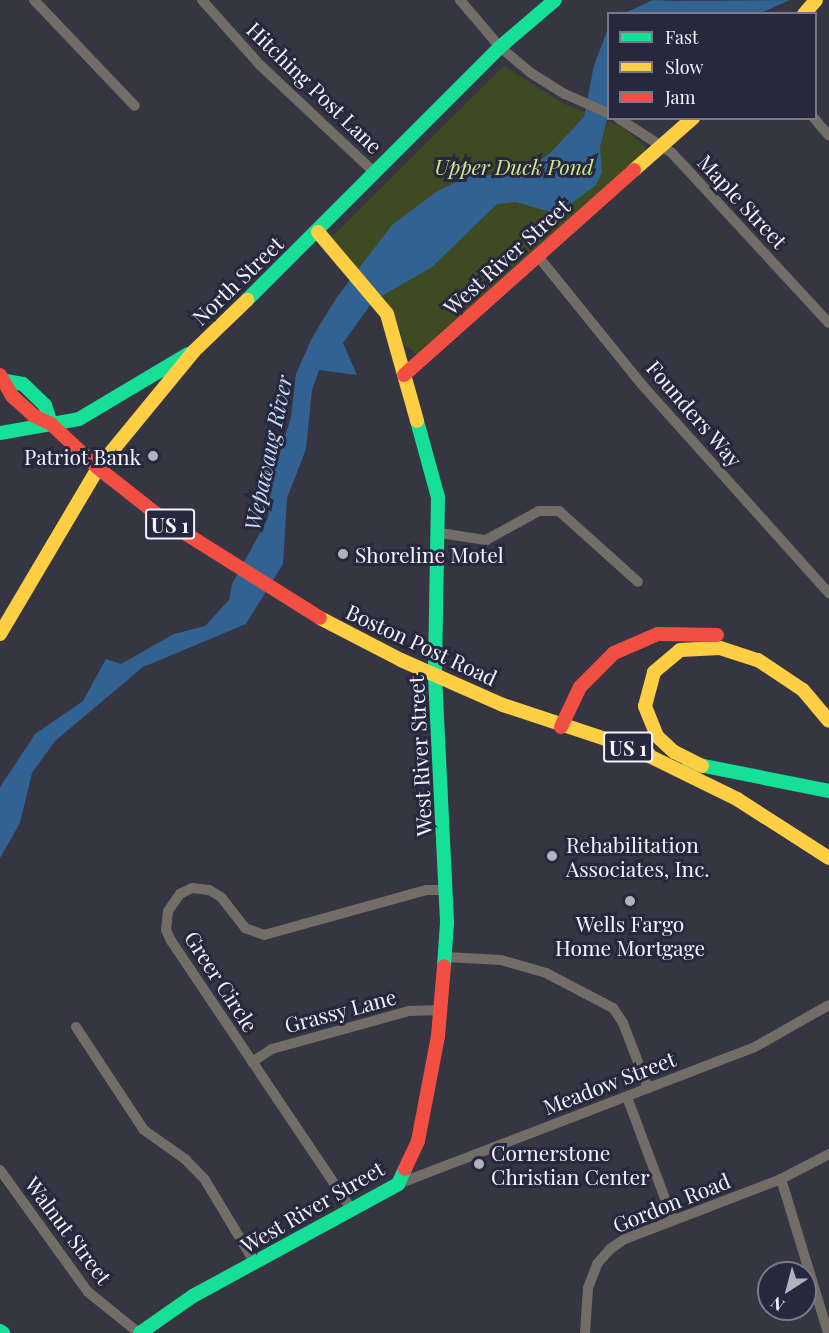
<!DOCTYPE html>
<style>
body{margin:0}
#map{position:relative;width:829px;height:1333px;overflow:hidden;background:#363643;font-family:"Playfair Display",serif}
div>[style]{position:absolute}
.green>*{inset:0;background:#3e4b22}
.water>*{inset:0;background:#326292}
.street>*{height:10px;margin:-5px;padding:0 5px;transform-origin:5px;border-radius:5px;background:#726d67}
.fast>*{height:14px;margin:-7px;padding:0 7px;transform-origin:7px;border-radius:7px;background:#16e098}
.slow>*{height:14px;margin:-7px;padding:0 7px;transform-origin:7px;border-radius:7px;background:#ffcf43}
.jam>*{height:14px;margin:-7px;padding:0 7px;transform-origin:7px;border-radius:7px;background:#f24e42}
.dots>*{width:16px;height:16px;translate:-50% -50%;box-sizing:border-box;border:3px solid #27273d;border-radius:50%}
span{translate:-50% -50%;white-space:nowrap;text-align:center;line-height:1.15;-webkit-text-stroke:6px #27273d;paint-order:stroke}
.shield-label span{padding:2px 4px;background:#27273d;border:2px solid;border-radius:4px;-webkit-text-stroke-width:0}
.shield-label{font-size:20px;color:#f4f4fd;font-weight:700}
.street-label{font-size:21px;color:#f4f4fd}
.park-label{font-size:21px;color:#cae986;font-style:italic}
.poi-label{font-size:21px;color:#f4f4fd}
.right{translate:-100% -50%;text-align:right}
.left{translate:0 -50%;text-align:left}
.water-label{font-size:22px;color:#c0ddfb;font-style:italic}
.legend{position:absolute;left:607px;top:12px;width:210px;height:108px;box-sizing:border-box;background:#27273d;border:2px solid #79798a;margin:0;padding:8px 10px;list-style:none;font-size:18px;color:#f4f4fd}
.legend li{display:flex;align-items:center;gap:12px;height:30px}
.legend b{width:30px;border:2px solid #79798a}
.north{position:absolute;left:757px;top:1261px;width:60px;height:60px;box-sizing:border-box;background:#27273d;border:2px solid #79798a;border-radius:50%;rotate:216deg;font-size:16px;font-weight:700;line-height:24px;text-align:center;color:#f4f4fd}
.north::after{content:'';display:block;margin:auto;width:21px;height:27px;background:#b2b2bc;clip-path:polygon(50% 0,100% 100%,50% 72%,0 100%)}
</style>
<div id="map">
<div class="green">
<div style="clip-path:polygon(504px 66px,562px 103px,624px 128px,648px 150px,416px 354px,404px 344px,396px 318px,332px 237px)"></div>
</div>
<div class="water">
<div style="clip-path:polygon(653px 0,676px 1px,790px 0,760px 13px,625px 13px)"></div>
<div style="clip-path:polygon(608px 29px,608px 114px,600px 147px,602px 172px,596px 185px,558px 214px,516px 202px,497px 204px,432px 267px,373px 301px,343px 343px,357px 375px,319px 370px,312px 390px,306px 449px,287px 498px,283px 564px,246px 624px,143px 667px,55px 741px,32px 773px,20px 823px,0 858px,0 787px,35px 734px,83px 701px,106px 659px,121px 664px,174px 634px,205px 626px,229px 600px,232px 584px,268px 518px,272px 480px,291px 417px,296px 374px,312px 338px,337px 297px,392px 225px,436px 192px,469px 176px,522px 174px,550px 153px,584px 117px,594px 65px)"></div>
</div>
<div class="street">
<div style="left:34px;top:0;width:146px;rotate:46.4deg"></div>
<div style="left:202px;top:0;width:87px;rotate:48.3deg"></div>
<div style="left:260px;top:65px;width:159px;rotate:43.2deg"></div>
<div style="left:460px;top:0;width:62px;rotate:49.6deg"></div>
<div style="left:500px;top:47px;width:40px;rotate:40deg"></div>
<div style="left:531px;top:73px;width:40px;rotate:32deg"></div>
<div style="left:565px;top:94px;width:47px;rotate:23.8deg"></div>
<div style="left:618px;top:118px;width:64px;rotate:32.9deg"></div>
<div style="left:672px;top:153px;width:231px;rotate:47.3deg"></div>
<div style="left:814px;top:118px;width:23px;rotate:50deg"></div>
<div style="left:537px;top:255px;width:170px;rotate:51deg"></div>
<div style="left:644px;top:387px;width:277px;rotate:48.1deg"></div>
<div style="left:440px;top:533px;width:47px;rotate:8.7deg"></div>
<div style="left:486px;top:540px;width:60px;rotate:-28.7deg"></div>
<div style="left:539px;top:511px;width:20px"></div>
<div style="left:559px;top:511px;width:106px;rotate:41.9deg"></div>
<div style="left:446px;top:957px;width:55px;rotate:3.1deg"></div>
<div style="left:501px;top:960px;width:47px;rotate:16.1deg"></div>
<div style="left:546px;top:973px;width:76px;rotate:27.6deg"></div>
<div style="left:613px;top:1008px;width:18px;rotate:56deg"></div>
<div style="left:623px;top:1023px;width:70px;rotate:69deg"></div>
<div style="left:76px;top:1027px;width:123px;rotate:56.6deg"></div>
<div style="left:144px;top:1130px;width:50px;rotate:35.3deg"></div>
<div style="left:185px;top:1159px;width:29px;rotate:46deg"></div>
<div style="left:205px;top:1180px;width:97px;rotate:58.9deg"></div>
<div style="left:252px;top:1062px;width:24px;rotate:-33deg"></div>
<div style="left:272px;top:1049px;width:142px;rotate:-15.5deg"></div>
<div style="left:409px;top:1011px;width:32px;rotate:-2deg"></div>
<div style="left:627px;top:1097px;width:131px;rotate:69.5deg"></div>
<div style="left:0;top:1170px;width:150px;rotate:54.2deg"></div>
<div style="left:88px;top:1292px;width:65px;rotate:38.8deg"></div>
<div style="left:781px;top:1179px;width:161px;rotate:73deg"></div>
<div style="left:398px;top:1184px;width:380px;rotate:-21deg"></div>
<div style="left:753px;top:1048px;width:87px;rotate:-29.5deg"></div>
<div style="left:352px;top:1210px;width:324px;rotate:-123.9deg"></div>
<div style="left:171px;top:941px;width:12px;rotate:-114deg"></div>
<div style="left:166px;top:930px;width:19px;rotate:-84deg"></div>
<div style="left:168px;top:911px;width:21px;rotate:-55deg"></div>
<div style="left:180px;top:894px;width:13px;rotate:-27deg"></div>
<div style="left:192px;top:888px;width:17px;rotate:7deg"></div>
<div style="left:209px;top:890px;width:14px;rotate:30deg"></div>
<div style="left:221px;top:897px;width:39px;rotate:52deg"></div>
<div style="left:245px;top:928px;width:20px;rotate:20deg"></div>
<div style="left:264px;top:935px;width:168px;rotate:-15.5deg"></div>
<div style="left:426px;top:890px;width:21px"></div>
<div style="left:585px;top:1333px;width:45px;rotate:-86.2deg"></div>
<div style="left:588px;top:1288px;width:26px;rotate:-69deg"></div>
<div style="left:597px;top:1264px;width:20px;rotate:-49deg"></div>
<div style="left:610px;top:1249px;width:18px;rotate:-34deg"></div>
<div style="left:625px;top:1239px;width:167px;rotate:-21deg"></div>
<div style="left:781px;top:1179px;width:54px;rotate:-27.5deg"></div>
</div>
<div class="fast">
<div style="left:247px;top:300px;width:358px;rotate:-45deg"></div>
<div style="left:500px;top:47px;width:72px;rotate:-40.5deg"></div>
<div style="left:6px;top:381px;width:17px;rotate:10deg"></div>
<div style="left:23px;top:384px;width:30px;rotate:44deg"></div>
<div style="left:45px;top:405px;width:20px;rotate:72deg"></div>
<div style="left:417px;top:421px;width:79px;rotate:74.6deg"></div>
<div style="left:438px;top:497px;width:179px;rotate:91deg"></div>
<div style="left:435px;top:676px;width:247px;rotate:87.2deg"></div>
<div style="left:447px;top:923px;width:43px;rotate:94deg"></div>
<div style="left:0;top:433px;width:80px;rotate:-10deg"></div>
<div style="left:79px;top:419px;width:127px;rotate:-30.8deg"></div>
<div style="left:689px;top:763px;width:143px;rotate:11.3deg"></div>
<div style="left:0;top:1331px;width:4px;rotate:34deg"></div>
<div style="left:140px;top:1333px;width:65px;rotate:-34.9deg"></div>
<div style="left:193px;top:1296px;width:234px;rotate:-28.6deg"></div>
<div style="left:398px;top:1184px;width:17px;rotate:-65deg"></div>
</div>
<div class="slow">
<div style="left:804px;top:14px;width:18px;rotate:-49deg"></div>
<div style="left:634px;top:170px;width:79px;rotate:-41.4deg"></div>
<div style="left:318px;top:232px;width:107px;rotate:49.9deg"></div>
<div style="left:387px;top:314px;width:111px;rotate:74.3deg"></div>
<div style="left:320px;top:618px;width:91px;rotate:27.4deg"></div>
<div style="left:401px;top:660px;width:111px;rotate:23.8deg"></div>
<div style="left:503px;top:705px;width:153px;rotate:18.3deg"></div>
<div style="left:0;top:634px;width:193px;rotate:-59.4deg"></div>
<div style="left:98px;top:468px;width:151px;rotate:-50.6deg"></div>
<div style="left:194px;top:351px;width:74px;rotate:-43.9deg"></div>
<div style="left:635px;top:749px;width:114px;rotate:26.1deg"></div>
<div style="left:737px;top:799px;width:109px;rotate:32.7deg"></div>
<div style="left:702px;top:766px;width:31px;rotate:-153deg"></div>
<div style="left:674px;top:752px;width:23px;rotate:-137deg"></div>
<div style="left:657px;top:736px;width:32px;rotate:-112deg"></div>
<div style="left:645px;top:706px;width:35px;rotate:-75deg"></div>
<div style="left:654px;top:672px;width:34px;rotate:-40deg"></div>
<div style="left:680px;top:650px;width:40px;rotate:-2.9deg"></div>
<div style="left:720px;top:648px;width:40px;rotate:18deg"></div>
<div style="left:758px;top:660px;width:54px;rotate:33.7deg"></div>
<div style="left:803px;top:690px;width:40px;rotate:50deg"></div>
</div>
<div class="jam">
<div style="left:0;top:375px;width:24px;rotate:60deg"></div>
<div style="left:12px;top:396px;width:30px;rotate:42deg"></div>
<div style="left:34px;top:416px;width:19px;rotate:25deg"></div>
<div style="left:51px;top:424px;width:64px;rotate:43.1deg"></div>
<div style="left:98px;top:468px;width:84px;rotate:38.2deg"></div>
<div style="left:164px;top:520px;width:184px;rotate:32.1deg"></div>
<div style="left:404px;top:375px;width:308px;rotate:-41.7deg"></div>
<div style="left:561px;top:727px;width:44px;rotate:-64.6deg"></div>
<div style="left:580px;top:687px;width:48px;rotate:-45deg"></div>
<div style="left:614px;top:653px;width:48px;rotate:-23.4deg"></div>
<div style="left:658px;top:634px;width:59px;rotate:1deg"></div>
<div style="left:405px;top:1169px;width:31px;rotate:-65deg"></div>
<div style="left:418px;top:1141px;width:107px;rotate:-79.2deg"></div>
<div style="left:438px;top:1036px;width:70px;rotate:-85.1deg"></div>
</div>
<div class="dots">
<div style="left:153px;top:456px;background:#b2b2bc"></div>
<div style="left:343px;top:554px;background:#b2b2bc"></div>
<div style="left:552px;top:856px;background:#b2b2bc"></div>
<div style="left:630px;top:901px;background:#b2b2bc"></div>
<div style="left:479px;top:1164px;background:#b2b2bc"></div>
</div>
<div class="shield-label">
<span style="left:170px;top:524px">US 1</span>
<span style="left:628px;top:747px">US 1</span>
</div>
<div class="street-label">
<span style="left:315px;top:87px;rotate:44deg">Hitching Post Lane</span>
<span style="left:743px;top:201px;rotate:47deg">Maple Street</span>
<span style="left:506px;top:256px;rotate:-42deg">West River Street</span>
<span style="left:237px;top:280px;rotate:-44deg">North Street</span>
<span style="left:695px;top:413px;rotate:49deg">Founders Way</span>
<span style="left:422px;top:644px;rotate:25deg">Boston Post Road</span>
<span style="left:419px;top:756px;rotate:-93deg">West River Street</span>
<span style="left:222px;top:981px;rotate:57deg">Greer Circle</span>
<span style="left:340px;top:1010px;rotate:-15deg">Grassy Lane</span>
<span style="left:609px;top:1082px;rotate:-21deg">Meadow Street</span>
<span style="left:671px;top:1202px;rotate:-22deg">Gordon Road</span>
<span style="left:312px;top:1206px;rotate:-30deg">West River Street</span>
<span style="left:69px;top:1230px;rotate:53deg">Walnut Street</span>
</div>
<div class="park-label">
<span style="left:514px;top:166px">Upper Duck Pond</span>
</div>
<div class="poi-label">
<span class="right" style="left:141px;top:456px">Patriot Bank</span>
<span class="left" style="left:355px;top:554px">Shoreline Motel</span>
<span class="left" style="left:566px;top:856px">Rehabilitation<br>Associates, Inc.</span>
<span style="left:630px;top:935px">Wells Fargo<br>Home Mortgage</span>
<span class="left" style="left:491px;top:1164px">Cornerstone<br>Christian Center</span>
</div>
<div class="water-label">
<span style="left:268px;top:453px;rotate:-78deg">Wepawaug River</span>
</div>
<ul class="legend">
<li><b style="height:8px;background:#16e098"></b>Fast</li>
<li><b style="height:8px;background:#ffcf43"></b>Slow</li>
<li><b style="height:8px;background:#f24e42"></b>Jam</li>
</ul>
<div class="north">N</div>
</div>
